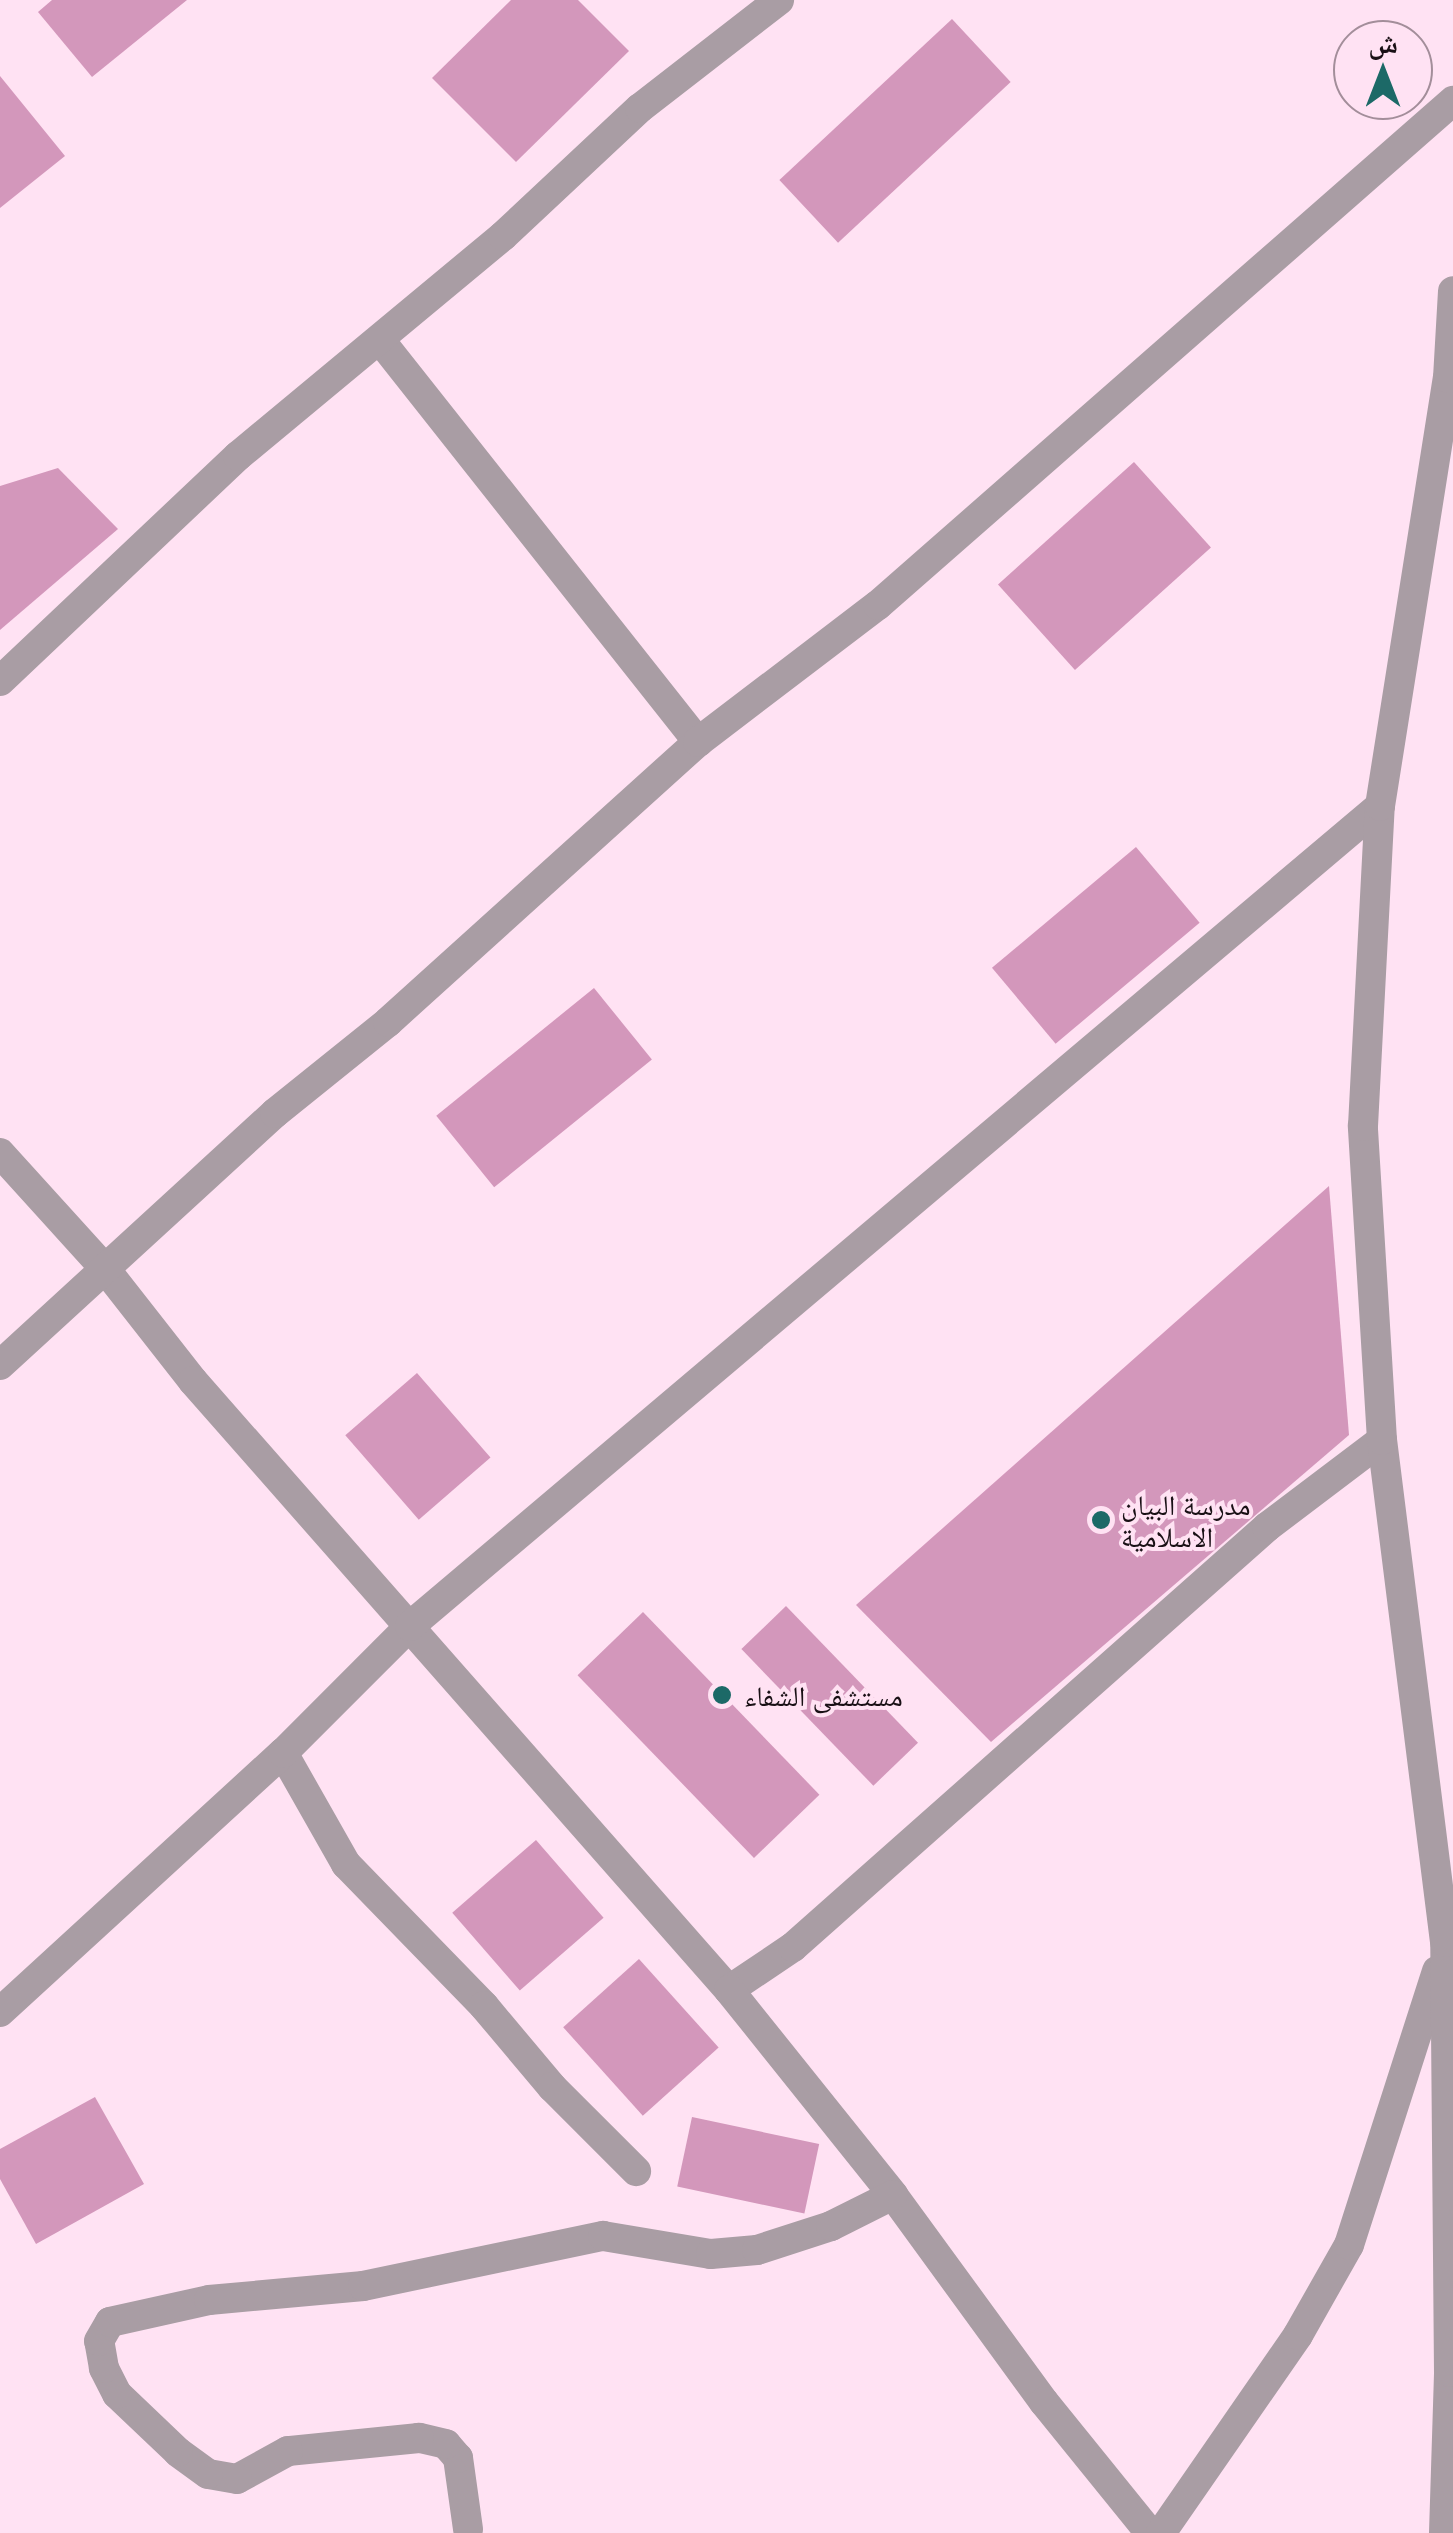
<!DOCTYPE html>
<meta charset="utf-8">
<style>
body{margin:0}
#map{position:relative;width:1453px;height:2533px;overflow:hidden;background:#ffe2f3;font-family:"Noto Sans","Noto Naskh Arabic",sans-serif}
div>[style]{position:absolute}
.building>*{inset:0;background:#d397bb;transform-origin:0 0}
.minor>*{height:30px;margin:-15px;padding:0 15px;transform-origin:15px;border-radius:15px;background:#a99da4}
.dots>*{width:28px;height:28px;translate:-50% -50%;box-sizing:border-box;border:5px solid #ffe2f3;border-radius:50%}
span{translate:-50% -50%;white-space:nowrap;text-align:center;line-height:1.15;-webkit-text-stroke:8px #ffe2f3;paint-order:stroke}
.poi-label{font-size:28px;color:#191015}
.left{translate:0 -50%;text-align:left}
.north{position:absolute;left:1333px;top:20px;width:100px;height:100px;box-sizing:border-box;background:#ffe2f3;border:2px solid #a38e9a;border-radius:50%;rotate:0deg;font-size:28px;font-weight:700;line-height:40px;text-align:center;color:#191015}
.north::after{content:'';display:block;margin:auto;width:35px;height:45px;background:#1c6967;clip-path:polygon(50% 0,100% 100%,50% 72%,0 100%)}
</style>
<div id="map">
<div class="building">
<div style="clip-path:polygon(52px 0,187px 0,92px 77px,38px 12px)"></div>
<div style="clip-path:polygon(511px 0,578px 0,629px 51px,516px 162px,432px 78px)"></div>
<div style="left:952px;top:19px;width:86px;height:236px;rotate:47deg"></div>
<div style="clip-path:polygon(0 76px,65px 156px,0 208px)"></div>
<div style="left:1134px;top:462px;width:115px;height:183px;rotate:48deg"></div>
<div style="clip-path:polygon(58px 468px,118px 529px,0 630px,0 486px)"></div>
<div style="left:1136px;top:847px;width:99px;height:188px;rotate:50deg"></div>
<div style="left:594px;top:988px;width:92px;height:203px;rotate:51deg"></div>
<div style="clip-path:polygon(1329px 1186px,1349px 1435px,991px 1742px,856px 1605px)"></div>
<div style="left:417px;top:1373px;width:112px;height:95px;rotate:49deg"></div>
<div style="left:786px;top:1606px;width:190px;height:62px;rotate:46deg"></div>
<div style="left:643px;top:1612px;width:254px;height:91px;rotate:46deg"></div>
<div style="left:536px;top:1840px;width:103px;height:111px;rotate:49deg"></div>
<div style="left:639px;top:1959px;width:119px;height:102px;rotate:48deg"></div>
<div style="clip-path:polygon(95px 2097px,144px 2184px,36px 2244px,0 2179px,0 2149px)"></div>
<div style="left:692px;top:2117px;width:130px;height:71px;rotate:12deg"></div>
</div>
<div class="minor">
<div style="left:380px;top:340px;width:513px;rotate:51.65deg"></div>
<div style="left:0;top:681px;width:328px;rotate:-43.4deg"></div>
<div style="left:238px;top:456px;width:344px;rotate:-39.7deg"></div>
<div style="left:503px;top:236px;width:187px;rotate:-43.1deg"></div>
<div style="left:640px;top:108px;width:176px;rotate:-37.8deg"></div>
<div style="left:0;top:1153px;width:158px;rotate:47.8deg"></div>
<div style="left:106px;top:1270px;width:141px;rotate:51.9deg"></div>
<div style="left:193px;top:1381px;width:811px;rotate:48.65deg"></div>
<div style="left:729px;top:1990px;width:77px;rotate:-33.9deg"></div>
<div style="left:793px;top:1947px;width:633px;rotate:-41.54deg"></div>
<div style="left:1267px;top:1527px;width:144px;rotate:-37.1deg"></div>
<div style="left:0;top:1365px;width:373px;rotate:-42.5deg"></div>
<div style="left:275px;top:1113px;width:145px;rotate:-38.8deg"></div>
<div style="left:388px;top:1022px;width:418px;rotate:-42.1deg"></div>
<div style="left:698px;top:742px;width:226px;rotate:-37.3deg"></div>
<div style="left:878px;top:605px;width:765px;rotate:-41.24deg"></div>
<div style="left:283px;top:1753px;width:128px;rotate:60.4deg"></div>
<div style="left:346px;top:1864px;width:198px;rotate:45.8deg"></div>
<div style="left:484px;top:2006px;width:106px;rotate:50deg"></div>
<div style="left:552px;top:2087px;width:119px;rotate:45deg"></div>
<div style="left:729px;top:1990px;width:263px;rotate:51.3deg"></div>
<div style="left:893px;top:2195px;width:256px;rotate:53.9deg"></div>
<div style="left:1044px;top:2402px;width:169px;rotate:51deg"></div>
<div style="left:0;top:2012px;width:384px;rotate:-42.5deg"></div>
<div style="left:283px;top:1753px;width:180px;rotate:-45deg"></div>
<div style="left:410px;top:1626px;width:1270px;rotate:-40.21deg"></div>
<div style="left:468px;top:2529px;width:72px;rotate:-98deg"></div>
<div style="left:458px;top:2458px;width:18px;rotate:-131deg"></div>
<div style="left:446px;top:2444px;width:28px;rotate:-167deg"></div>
<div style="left:419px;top:2438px;width:132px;rotate:174.3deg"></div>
<div style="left:288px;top:2451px;width:58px;rotate:151.2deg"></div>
<div style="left:237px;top:2479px;width:29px;rotate:-170deg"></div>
<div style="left:208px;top:2474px;width:37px;rotate:-144deg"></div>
<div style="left:178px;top:2452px;width:84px;rotate:-136.4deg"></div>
<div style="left:117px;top:2394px;width:29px;rotate:-117deg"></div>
<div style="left:104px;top:2368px;width:27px;rotate:-100deg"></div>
<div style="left:99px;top:2341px;width:22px;rotate:-60deg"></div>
<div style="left:110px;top:2322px;width:101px;rotate:-12.5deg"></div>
<div style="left:209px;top:2300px;width:155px;rotate:-5.2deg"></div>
<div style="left:363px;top:2286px;width:245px;rotate:-11.8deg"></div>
<div style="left:603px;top:2236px;width:109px;rotate:9.5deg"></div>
<div style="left:711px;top:2254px;width:46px;rotate:-5deg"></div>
<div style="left:757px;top:2250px;width:78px;rotate:-18deg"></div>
<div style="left:831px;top:2226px;width:69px;rotate:-26.6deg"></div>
<div style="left:1161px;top:2533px;width:241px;rotate:-55.3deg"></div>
<div style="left:1298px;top:2335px;width:103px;rotate:-60.5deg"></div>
<div style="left:1349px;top:2245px;width:288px;rotate:-72.2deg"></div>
<div style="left:1444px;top:2533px;width:161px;rotate:-88.2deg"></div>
<div style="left:1449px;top:2372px;width:430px;rotate:-90.5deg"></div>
<div style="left:1445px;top:1942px;width:506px;rotate:-97.15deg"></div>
<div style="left:1382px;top:1440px;width:315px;rotate:-93.5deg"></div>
<div style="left:1363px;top:1126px;width:320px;rotate:-87deg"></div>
<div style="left:1380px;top:806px;width:433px;rotate:-81deg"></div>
<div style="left:1448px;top:378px;width:87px;rotate:-86.7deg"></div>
</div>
<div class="dots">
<div style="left:1101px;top:1520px;background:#1c6967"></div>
<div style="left:722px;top:1695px;background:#1c6967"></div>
</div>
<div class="poi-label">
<span class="left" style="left:1121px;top:1520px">مدرسة البيان<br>الاسلامية</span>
<span class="left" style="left:744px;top:1695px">مستشفى الشفاء</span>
</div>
<div class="north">ش</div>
</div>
